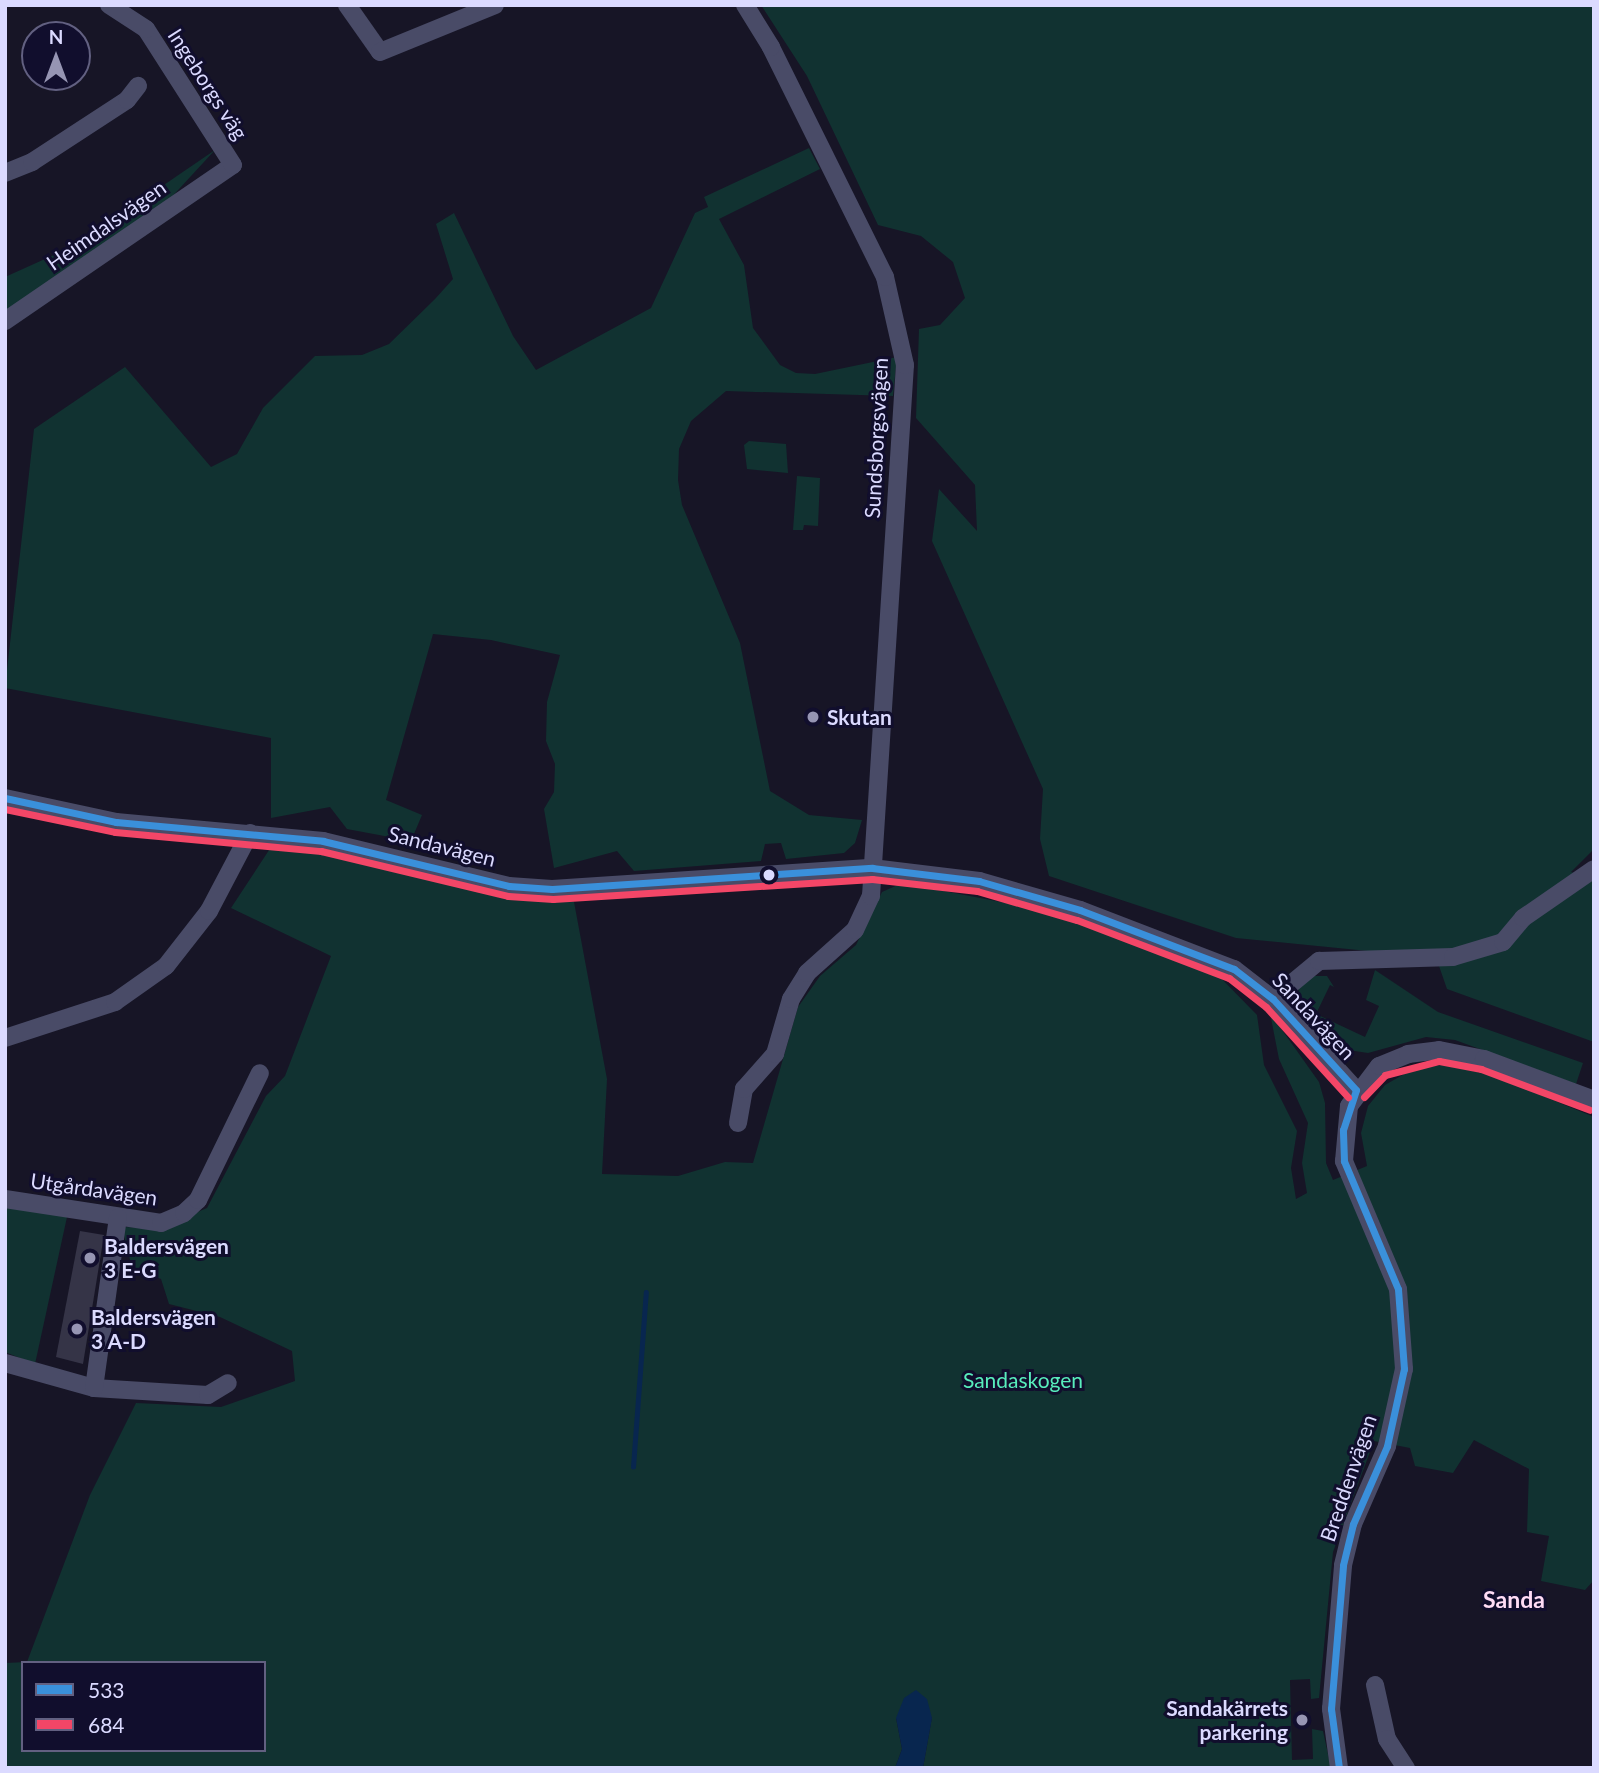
<!DOCTYPE html>
<meta charset="utf-8">
<style>
body{margin:0}
#map{position:relative;width:1599px;height:1773px;overflow:hidden;background:#171526;font-family:Lato,sans-serif}
div>[style]{position:absolute}
.green>*{inset:0;background:#113231}
.water>*{inset:0;background:#08264f}
.stream>*{height:4.5px;margin:-2.25px;padding:0 2.25px;transform-origin:2.25px;border-radius:2.25px;background:#08264f}
.building>*{inset:0;background:#353447}
.minor>*{height:18px;margin:-9px;padding:0 9px;transform-origin:9px;border-radius:9px;background:#494b67}
.bus-1>*{height:7px;margin:-3.5px;padding:0 3.5px;transform-origin:3.5px;border-radius:3.5px;background:#3a90db}
.bus-2>*{height:7px;margin:-3.5px;padding:0 3.5px;transform-origin:3.5px;border-radius:3.5px;background:#f34667}
.dots>*{width:19px;height:19px;translate:-50% -50%;box-sizing:border-box;border:4px solid #110e2d;border-radius:50%}
span{translate:-50% -50%;white-space:nowrap;text-align:center;line-height:1.15;-webkit-text-stroke:6px #110e2d;paint-order:stroke}
.street-label{font-size:21px;color:#dbdaff}
.poi-label{font-size:21px;color:#dbdaff;font-weight:700}
.left{translate:0 -50%;text-align:left}
.right{translate:-100% -50%;text-align:right}
.park-label{font-size:21px;color:#58edbc}
.neighbourhood-label{font-size:23px;color:#ffdcf5;font-weight:700}
.frame{position:absolute;inset:0;border:7px solid #dbdaff;pointer-events:none}
.legend{position:absolute;left:21px;top:1661px;width:245px;height:91px;box-sizing:border-box;background:#110e2d;border:2px solid #626081;margin:0;padding:9px 12px;list-style:none;font-size:21px;color:#dbdaff}
.legend li{display:flex;align-items:center;gap:14px;height:35px}
.legend b{width:35px;border:2px solid #626081}
.north{position:absolute;left:21px;top:21px;width:70px;height:70px;box-sizing:border-box;background:#110e2d;border:2px solid #626081;border-radius:50%;rotate:0deg;font-size:19px;font-weight:700;line-height:28px;text-align:center;color:#dbdaff}
.north::after{content:'';display:block;margin:auto;width:24px;height:32px;background:#9695b3;clip-path:polygon(50% 0,100% 100%,50% 72%,0 100%)}
</style>
<div id="map">
<div class="green">
<div style="clip-path:polygon(761px 5px,1594px 5px,1594px 849px,1571px 872px,1594px 878px,1594px 1042px,1447px 989px,1439px 966px,1388px 953px,1236px 938px,1049px 876px,1040px 839px,1043px 789px,932px 541px,939px 489px,977px 531px,975px 485px,916px 418px,919px 329px,940px 325px,965px 298px,953px 262px,921px 236px,878px 225px,807px 76px)"></div>
<div style="clip-path:polygon(809px 148px,820px 169px,719px 219px,744px 265px,753px 328px,780px 365px,796px 373px,815px 374px,897px 357px,893px 396px,726px 391px,691px 421px,679px 449px,678px 480px,682px 505px,740px 643px,770px 791px,809px 815px,862px 820px,855px 843px,844px 853px,786px 859px,781px 843px,765px 844px,761px 861px,634px 871px,617px 851px,554px 868px,544px 809px,554px 792px,555px 764px,546px 741px,547px 702px,560px 655px,491px 640px,433px 634px,386px 800px,422px 815px,411px 841px,347px 829px,330px 807px,271px 818px,271px 738px,5px 688px,34px 429px,125px 367px,211px 467px,237px 454px,263px 408px,315px 356px,362px 355px,389px 344px,435px 299px,453px 279px,436px 224px,454px 213px,513px 336px,536px 370px,651px 308px,695px 213px,708px 207px,704px 197px)"></div>
<div style="clip-path:polygon(215px 150px,168px 201px,5px 311px,5px 277px,76px 245px)"></div>
<div style="clip-path:polygon(749px 441px,786px 444px,788px 473px,747px 469px,744px 445px)"></div>
<div style="clip-path:polygon(797px 476px,820px 478px,818px 526px,804px 525px,803px 530px,793px 530px)"></div>
<div style="clip-path:polygon(evenodd,273px 844px,323px 850px,508px 894px,574px 902px,607px 1079px,602px 1174px,678px 1176px,725px 1162px,753px 1163px,798px 1007px,820px 976px,856px 945px,882px 892px,902px 883px,1038px 909px,1213px 970px,1257px 1015px,1264px 1065px,1297px 1131px,1291px 1168px,1296px 1199px,1307px 1193px,1302px 1163px,1308px 1123px,1279px 1059px,1270px 1013px,1319px 1082px,1325px 1103px,1326px 1163px,1333px 1180px,1367px 1166px,1361px 1133px,1368px 1106px,1385px 1085px,1413px 1069px,1443px 1065px,1492px 1075px,1594px 1117px,1594px 1580px,1585px 1590px,1541px 1581px,1549px 1536px,1527px 1532px,1529px 1469px,1474px 1440px,1453px 1473px,1415px 1466px,1410px 1448px,1374px 1441px,1333px 1552px,1319px 1698px,1311px 1699px,1310px 1679px,1290px 1680px,1292px 1760px,1313px 1759px,1312px 1729px,1323px 1731px,1331px 1768px,923px 1768px,932px 1717px,896px 1718px,902px 1749px,895px 1768px,5px 1768px,5px 1663px,27px 1662px,90px 1495px,136px 1403px,221px 1407px,295px 1381px,292px 1351px,220px 1317px,169px 1304px,161px 1279px,132px 1268px,122px 1227px,160px 1228px,207px 1208px,266px 1096px,285px 1076px,331px 956px,231px 908px,273px 844px,23px 1663px,264px 1663px,264px 1750px,23px 1750px,23px 1663px)"></div>
<div style="clip-path:polygon(1375px 970px,1438px 1012px,1583px 1063px,1576px 1084px,1455px 1040px,1426px 1037px,1368px 1053px,1335px 1048px,1296px 1004px,1300px 984px,1310px 976px,1327px 976px,1334px 987px,1330px 985px,1316px 1014px,1365px 1037px,1379px 1006px,1366px 1000px)"></div>
<div style="clip-path:polygon(5px 1206px,67px 1217px,35px 1364px,5px 1352px)"></div>
</div>
<div class="water">
<div style="clip-path:polygon(916px 1690px,927px 1699px,932px 1718px,923px 1768px,895px 1768px,902px 1749px,896px 1718px,904px 1698px)"></div>
</div>
<div class="stream">
<div style="left:633px;top:1467px;width:175px;rotate:-85.8deg"></div>
</div>
<div class="building">
<div style="clip-path:polygon(80px 1231px,104px 1235px,83px 1364px,56px 1357px)"></div>
</div>
<div class="minor">
<div style="left:347px;top:5px;width:57px;rotate:54.9deg"></div>
<div style="left:380px;top:52px;width:124px;rotate:-22.2deg"></div>
<div style="left:5px;top:173px;width:29px;rotate:-22deg"></div>
<div style="left:32px;top:162px;width:113px;rotate:-33.1deg"></div>
<div style="left:127px;top:100px;width:18px;rotate:-52deg"></div>
<div style="left:5px;top:321px;width:276px;rotate:-34.4deg"></div>
<div style="left:233px;top:165px;width:161px;rotate:-122.6deg"></div>
<div style="left:146px;top:29px;width:44px;rotate:-147deg"></div>
<div style="left:5px;top:798px;width:114px;rotate:12.2deg"></div>
<div style="left:116px;top:822px;width:208px;rotate:5.2deg"></div>
<div style="left:323px;top:841px;width:191px;rotate:13.6deg"></div>
<div style="left:509px;top:886px;width:43px;rotate:4deg"></div>
<div style="left:552px;top:889px;width:321px;rotate:-3.8deg"></div>
<div style="left:872px;top:868px;width:108px;rotate:6.9deg"></div>
<div style="left:979px;top:881px;width:105px;rotate:16deg"></div>
<div style="left:1080px;top:910px;width:165px;rotate:21deg"></div>
<div style="left:1234px;top:969px;width:49px;rotate:37.6deg"></div>
<div style="left:1273px;top:999px;width:123px;rotate:47.6deg"></div>
<div style="left:1273px;top:999px;width:60px;rotate:-39.6deg"></div>
<div style="left:1319px;top:961px;width:134px;rotate:-1.7deg"></div>
<div style="left:1453px;top:957px;width:52px;rotate:-16.7deg"></div>
<div style="left:1503px;top:942px;width:31px;rotate:-50deg"></div>
<div style="left:1523px;top:918px;width:86px;rotate:-34.6deg"></div>
<div style="left:5px;top:1038px;width:116px;rotate:-18.1deg"></div>
<div style="left:115px;top:1002px;width:62px;rotate:-35.2deg"></div>
<div style="left:166px;top:966px;width:70px;rotate:-52deg"></div>
<div style="left:209px;top:911px;width:88px;rotate:-62.3deg"></div>
<div style="left:738px;top:1123px;width:35px;rotate:-80deg"></div>
<div style="left:744px;top:1089px;width:47px;rotate:-48.5deg"></div>
<div style="left:775px;top:1054px;width:57px;rotate:-73.8deg"></div>
<div style="left:791px;top:999px;width:31px;rotate:-58deg"></div>
<div style="left:807px;top:973px;width:64px;rotate:-41.9deg"></div>
<div style="left:855px;top:930px;width:38px;rotate:-65deg"></div>
<div style="left:871px;top:896px;width:532px;rotate:-86.34deg"></div>
<div style="left:905px;top:365px;width:90px;rotate:-102.8deg"></div>
<div style="left:885px;top:277px;width:257px;rotate:-116.4deg"></div>
<div style="left:771px;top:47px;width:49px;rotate:-121.8deg"></div>
<div style="left:5px;top:1199px;width:158px;rotate:8.7deg"></div>
<div style="left:161px;top:1223px;width:25px;rotate:-23deg"></div>
<div style="left:184px;top:1213px;width:19px;rotate:-43deg"></div>
<div style="left:198px;top:1200px;width:141px;rotate:-64deg"></div>
<div style="left:5px;top:1363px;width:92px;rotate:15.7deg"></div>
<div style="left:94px;top:1388px;width:114px;rotate:3.5deg"></div>
<div style="left:208px;top:1395px;width:23px;rotate:-31deg"></div>
<div style="left:94px;top:1388px;width:172px;rotate:-82deg"></div>
<div style="left:1375px;top:1685px;width:55px;rotate:77.5deg"></div>
<div style="left:1387px;top:1739px;width:35px;rotate:57deg"></div>
<div style="left:1339px;top:1768px;width:60px;rotate:-97.7deg"></div>
<div style="left:1331px;top:1709px;width:144px;rotate:-85.2deg"></div>
<div style="left:1343px;top:1565px;width:42px;rotate:-76.3deg"></div>
<div style="left:1353px;top:1524px;width:85px;rotate:-66.4deg"></div>
<div style="left:1387px;top:1446px;width:79px;rotate:-77.6deg"></div>
<div style="left:1404px;top:1369px;width:80px;rotate:-94.3deg"></div>
<div style="left:1398px;top:1289px;width:139px;rotate:-112.9deg"></div>
<div style="left:1344px;top:1161px;width:55px;rotate:-84.8deg"></div>
<div style="left:1349px;top:1106px;width:50px;rotate:-53.1deg"></div>
<div style="left:1379px;top:1066px;width:31px;rotate:-22deg"></div>
<div style="left:1408px;top:1054px;width:31px;rotate:-7deg"></div>
<div style="left:1439px;top:1050px;width:46px;rotate:11.3deg"></div>
<div style="left:1484px;top:1059px;width:117px;rotate:20.4deg"></div>
</div>
<div class="bus-1">
<div style="left:5px;top:798px;width:114px;rotate:12.2deg"></div>
<div style="left:116px;top:822px;width:208px;rotate:5.2deg"></div>
<div style="left:323px;top:841px;width:191px;rotate:13.6deg"></div>
<div style="left:509px;top:886px;width:43px;rotate:4deg"></div>
<div style="left:552px;top:889px;width:321px;rotate:-3.8deg"></div>
<div style="left:872px;top:868px;width:108px;rotate:6.9deg"></div>
<div style="left:979px;top:881px;width:105px;rotate:16deg"></div>
<div style="left:1080px;top:910px;width:165px;rotate:21deg"></div>
<div style="left:1234px;top:969px;width:49px;rotate:37.6deg"></div>
<div style="left:1273px;top:999px;width:123px;rotate:47.6deg"></div>
<div style="left:1339px;top:1768px;width:60px;rotate:-97.7deg"></div>
<div style="left:1331px;top:1709px;width:144px;rotate:-85.2deg"></div>
<div style="left:1343px;top:1565px;width:42px;rotate:-76.3deg"></div>
<div style="left:1353px;top:1524px;width:85px;rotate:-66.4deg"></div>
<div style="left:1387px;top:1446px;width:79px;rotate:-77.6deg"></div>
<div style="left:1404px;top:1369px;width:80px;rotate:-94.3deg"></div>
<div style="left:1398px;top:1289px;width:139px;rotate:-112.9deg"></div>
<div style="left:1344px;top:1161px;width:31px;rotate:-92deg"></div>
<div style="left:1343px;top:1130px;width:42px;rotate:-72deg"></div>
</div>
<div class="bus-2">
<div style="left:5px;top:809px;width:112px;rotate:11.8deg"></div>
<div style="left:115px;top:832px;width:207px;rotate:5.3deg"></div>
<div style="left:321px;top:851px;width:192px;rotate:13.5deg"></div>
<div style="left:508px;top:896px;width:45px;rotate:3.8deg"></div>
<div style="left:553px;top:899px;width:320px;rotate:-3.6deg"></div>
<div style="left:872px;top:879px;width:106px;rotate:6.5deg"></div>
<div style="left:977px;top:891px;width:104px;rotate:16.2deg"></div>
<div style="left:1077px;top:920px;width:163px;rotate:20.9deg"></div>
<div style="left:1229px;top:978px;width:47px;rotate:38.1deg"></div>
<div style="left:1266px;top:1007px;width:122px;rotate:47.7deg"></div>
<div style="left:1364px;top:1097px;width:30px;rotate:-46deg"></div>
<div style="left:1385px;top:1075px;width:56px;rotate:-14.5deg"></div>
<div style="left:1439px;top:1061px;width:43px;rotate:10.8deg"></div>
<div style="left:1481px;top:1069px;width:116px;rotate:20.6deg"></div>
</div>
<div class="dots">
<div style="left:813px;top:717px;background:#9695b3"></div>
<div style="left:769px;top:875px;background:#dbdaff"></div>
<div style="left:90px;top:1258px;background:#9695b3"></div>
<div style="left:77px;top:1329px;background:#9695b3"></div>
<div style="left:1302px;top:1720px;background:#9695b3"></div>
</div>
<div class="street-label">
<span style="left:208px;top:84px;rotate:57deg">Ingeborgs väg</span>
<span style="left:106px;top:225px;rotate:-35deg">Heimdalsvägen</span>
<span style="left:876px;top:438px;rotate:-87deg">Sundsborgsvägen</span>
<span style="left:442px;top:846px;rotate:14deg">Sandavägen</span>
<span style="left:1314px;top:1016px;rotate:47deg">Sandavägen</span>
<span style="left:94px;top:1189px;rotate:8deg">Utgårdavägen</span>
<span style="left:1348px;top:1478px;rotate:-71deg">Breddenvägen</span>
</div>
<div class="poi-label">
<span class="left" style="left:827px;top:717px">Skutan</span>
<span class="left" style="left:104px;top:1258px">Baldersvägen<br>3 E-G</span>
<span class="left" style="left:91px;top:1329px">Baldersvägen<br>3 A-D</span>
<span class="right" style="left:1288px;top:1720px">Sandakärrets<br>parkering</span>
</div>
<div class="park-label">
<span style="left:1023px;top:1380px">Sandaskogen</span>
</div>
<div class="neighbourhood-label">
<span style="left:1514px;top:1599px">Sanda</span>
</div>
<div class="frame"></div>
<ul class="legend">
<li><b style="height:9px;background:#3a90db"></b>533</li>
<li><b style="height:9px;background:#f34667"></b>684</li>
</ul>
<div class="north">N</div>
</div>
